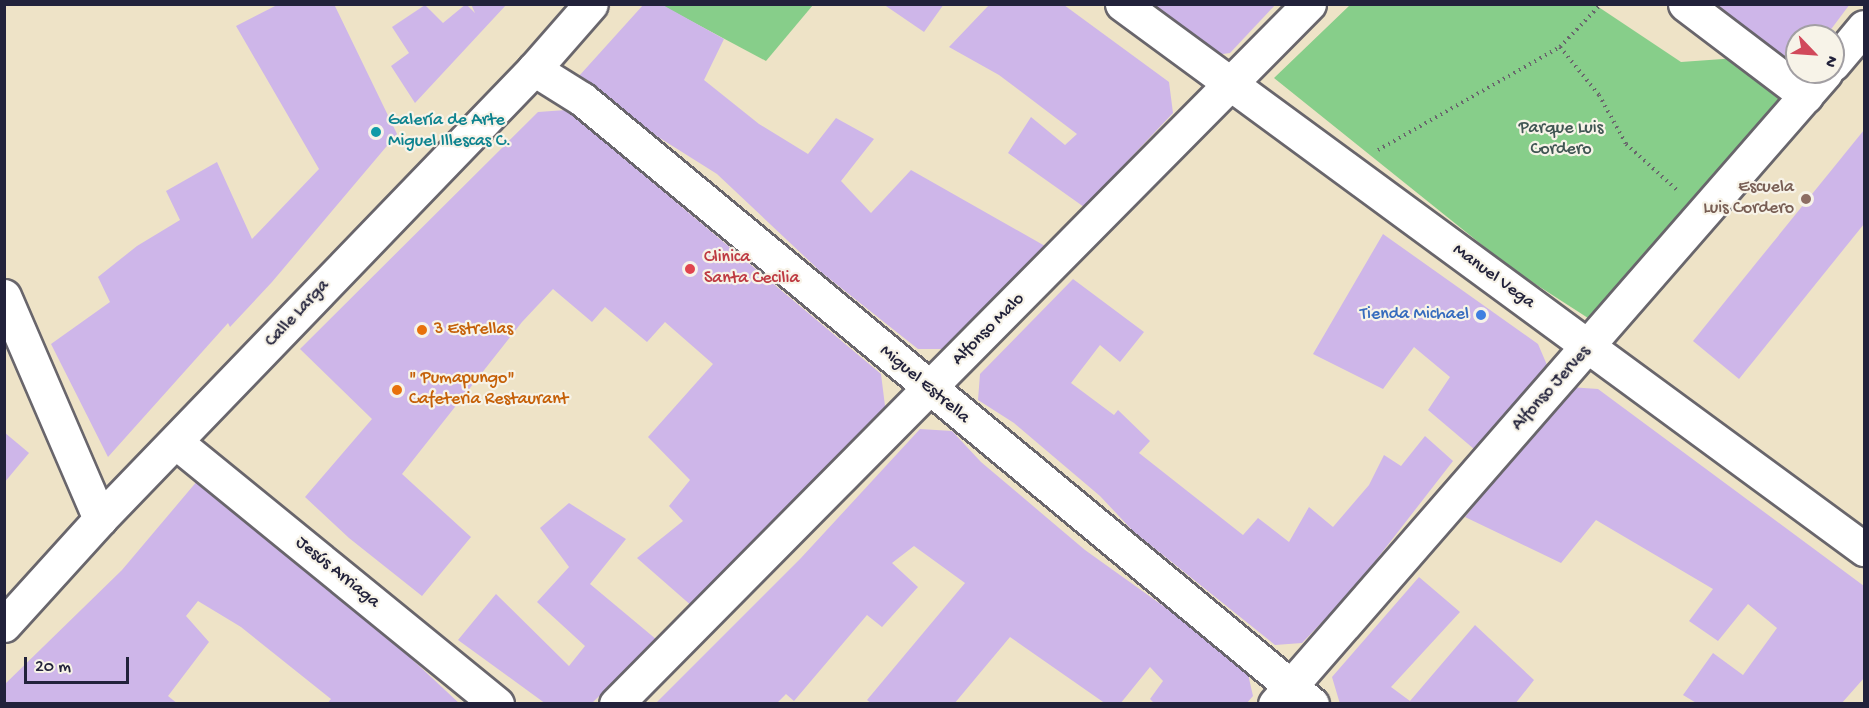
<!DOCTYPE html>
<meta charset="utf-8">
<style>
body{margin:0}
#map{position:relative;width:1869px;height:708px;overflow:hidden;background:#eee3c7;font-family:"Gochi Hand",sans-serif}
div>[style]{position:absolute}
.green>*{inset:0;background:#87ce8a}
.building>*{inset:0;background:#ceb6e9}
.path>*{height:4px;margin-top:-2px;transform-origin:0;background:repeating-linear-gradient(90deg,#69666c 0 1.5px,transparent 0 6px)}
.roads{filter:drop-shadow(2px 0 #69666c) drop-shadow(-2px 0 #69666c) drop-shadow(0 2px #69666c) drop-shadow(0 -2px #69666c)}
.minor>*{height:33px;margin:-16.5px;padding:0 16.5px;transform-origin:16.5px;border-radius:16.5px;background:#fff}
.dots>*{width:16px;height:16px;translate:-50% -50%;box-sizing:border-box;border:3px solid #f7f3e8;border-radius:50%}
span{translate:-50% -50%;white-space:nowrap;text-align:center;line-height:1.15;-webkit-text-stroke:4.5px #f7f3e8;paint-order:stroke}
.culture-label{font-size:18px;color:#0d838f}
.left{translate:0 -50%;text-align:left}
.park-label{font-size:18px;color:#405653}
.education-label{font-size:18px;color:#785e54}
.right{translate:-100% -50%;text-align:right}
.health-label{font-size:18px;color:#be3a42}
.street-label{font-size:18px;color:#22223b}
.shop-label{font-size:18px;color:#366cbe}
.food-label{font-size:18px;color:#c56008}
.frame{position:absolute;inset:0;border:6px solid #22223b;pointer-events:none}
.north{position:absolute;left:1785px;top:24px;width:60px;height:60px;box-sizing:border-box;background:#f7f3e8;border:2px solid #a29fa3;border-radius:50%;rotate:115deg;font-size:16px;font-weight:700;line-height:24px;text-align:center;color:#22223b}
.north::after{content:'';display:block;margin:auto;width:21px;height:27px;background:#d1495b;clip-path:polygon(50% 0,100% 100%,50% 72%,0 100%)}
.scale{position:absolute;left:24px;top:657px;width:105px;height:27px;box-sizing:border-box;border:3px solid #22223b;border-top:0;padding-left:8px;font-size:18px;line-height:21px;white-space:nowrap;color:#22223b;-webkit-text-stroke:4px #f7f3e8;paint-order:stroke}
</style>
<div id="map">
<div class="green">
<div style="clip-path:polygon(1594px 4px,1681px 62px,1737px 58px,1786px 94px,1588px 318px,1512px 269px,1274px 78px,1350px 5px)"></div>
<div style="clip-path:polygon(661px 5px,813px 5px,766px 61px)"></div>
</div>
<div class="building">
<div style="clip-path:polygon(279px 4px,334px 4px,397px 134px,272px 282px,230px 327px,228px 323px,108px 457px,51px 344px,110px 302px,98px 277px,137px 246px,180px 220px,166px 191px,217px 162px,252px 239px,319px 169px,236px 26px)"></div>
<div style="clip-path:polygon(466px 4px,475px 13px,471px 4px,507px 4px,415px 103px,391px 66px,409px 53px,392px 27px,425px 5px,443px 23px)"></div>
<div style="clip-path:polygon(644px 4px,661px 4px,724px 39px,704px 80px,759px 124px,808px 154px,836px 118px,874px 139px,841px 181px,871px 213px,911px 170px,1045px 246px,942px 349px,918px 349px,821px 272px,717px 174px,655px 135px,579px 76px)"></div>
<div style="clip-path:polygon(883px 4px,944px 4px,924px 32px)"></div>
<div style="clip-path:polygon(1146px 4px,1276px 4px,1230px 53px,1216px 55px)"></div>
<div style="clip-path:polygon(1706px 4px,1850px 4px,1826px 36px,1797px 36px,1797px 56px,1780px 60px)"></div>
<div style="clip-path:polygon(989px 5px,1064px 5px,1169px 82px,1173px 113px,1084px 207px,1008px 153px,1031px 117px,1065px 145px,1077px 134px,999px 75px,949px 47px)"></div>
<div style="clip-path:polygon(566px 110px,881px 374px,886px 414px,693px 607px,637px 558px,683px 521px,669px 506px,690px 480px,648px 437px,713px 364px,665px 322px,647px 342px,605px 307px,592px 322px,553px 289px,522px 322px,402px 474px,471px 537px,422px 596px,349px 538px,305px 497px,372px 419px,300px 349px,538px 112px)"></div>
<div style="clip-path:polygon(1864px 130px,1864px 224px,1739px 379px,1693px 341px)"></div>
<div style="clip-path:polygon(1383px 234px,1538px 344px,1547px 365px,1474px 449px,1428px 410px,1450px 377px,1414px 347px,1383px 389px,1313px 354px)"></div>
<div style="clip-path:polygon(1073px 279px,1144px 332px,1120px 362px,1100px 345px,1071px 383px,1114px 415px,1118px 410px,1150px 441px,1139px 453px,1243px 535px,1258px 518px,1289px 542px,1309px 507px,1333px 527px,1369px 485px,1384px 455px,1401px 466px,1425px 436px,1453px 461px,1352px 591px,1302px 643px,1275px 645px,1133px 531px,1100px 496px,1014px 423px,978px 400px,980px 374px)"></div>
<div style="clip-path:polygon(1569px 387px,1598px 389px,1864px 586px,1864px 678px,1841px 704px,1698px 704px,1683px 695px,1713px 653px,1743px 675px,1777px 628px,1748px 604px,1718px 641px,1689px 621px,1713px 589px,1596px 520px,1561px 563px,1465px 517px)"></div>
<div style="clip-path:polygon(920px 429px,952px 431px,981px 462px,1085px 550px,1187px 623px,1248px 674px,1253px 696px,1246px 704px,1155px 704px,1150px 699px,1163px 681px,1150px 667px,1120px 704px,1106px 704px,1010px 637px,954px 704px,872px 704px,867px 700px,965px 583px,914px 546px,892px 563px,918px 587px,882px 627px,867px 615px,794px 701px,786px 694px,776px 704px,655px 704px,801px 558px)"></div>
<div style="clip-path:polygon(4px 432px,29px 453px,4px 483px)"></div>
<div style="clip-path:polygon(198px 480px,387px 636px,460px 704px,327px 704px,331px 699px,241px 627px,198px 601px,186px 616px,209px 642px,168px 696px,178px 704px,4px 704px,4px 685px,122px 570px)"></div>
<div style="clip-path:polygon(569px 503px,626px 539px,590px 584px,657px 640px,591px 704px,546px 704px,458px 640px,496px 594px,569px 666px,585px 646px,537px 602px,569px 567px,540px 528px)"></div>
<div style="clip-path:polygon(1419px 577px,1460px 612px,1391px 687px,1410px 701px,1475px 625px,1534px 680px,1515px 704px,1340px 704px,1332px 677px)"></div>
</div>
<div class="path">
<div style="left:1560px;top:47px;width:62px;rotate:50.9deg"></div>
<div style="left:1599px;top:95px;width:56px;rotate:61.1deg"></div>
<div style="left:1626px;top:144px;width:69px;rotate:42deg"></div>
<div style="left:1378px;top:150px;width:209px;rotate:-29.5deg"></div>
<div style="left:1560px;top:47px;width:59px;rotate:-46.4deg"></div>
</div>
<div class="roads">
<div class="minor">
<div style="left:1122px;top:4px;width:921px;rotate:36.3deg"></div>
<div style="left:1685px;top:4px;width:152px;rotate:37.2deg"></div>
<div style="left:1833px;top:64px;width:48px;rotate:-50deg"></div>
<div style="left:534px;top:69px;width:57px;rotate:32deg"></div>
<div style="left:582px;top:99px;width:948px;rotate:39.65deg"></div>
<div style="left:4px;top:296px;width:243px;rotate:66.7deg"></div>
<div style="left:177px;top:443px;width:413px;rotate:39.2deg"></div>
<div style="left:4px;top:625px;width:143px;rotate:-47.8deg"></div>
<div style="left:100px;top:519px;width:625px;rotate:-46.04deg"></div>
<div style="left:534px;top:69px;width:86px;rotate:-48.8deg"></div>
<div style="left:616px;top:704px;width:985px;rotate:-45.29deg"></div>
<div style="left:1275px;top:704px;width:838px;rotate:-48.92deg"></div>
</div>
</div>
<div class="dots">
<div style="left:376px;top:132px;background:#0f9aa8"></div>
<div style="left:1806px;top:199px;background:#8d6e63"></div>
<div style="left:690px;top:269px;background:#e0444e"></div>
<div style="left:1481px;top:315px;background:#3f7fe0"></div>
<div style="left:422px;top:330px;background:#e8710a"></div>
<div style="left:397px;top:390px;background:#e8710a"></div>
</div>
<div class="culture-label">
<span class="left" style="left:388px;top:132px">Galería de Arte<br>Miguel Illescas C.</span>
</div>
<div class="park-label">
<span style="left:1561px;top:140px">Parque Luis<br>Cordero</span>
</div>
<div class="education-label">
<span class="right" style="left:1794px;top:199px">Escuela<br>Luis Cordero</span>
</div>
<div class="health-label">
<span class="left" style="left:704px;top:269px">Clinica<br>Santa Cecilia</span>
</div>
<div class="street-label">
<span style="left:1493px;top:277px;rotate:36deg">Manuel Vega</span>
<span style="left:298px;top:314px;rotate:-47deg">Calle Larga</span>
<span style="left:989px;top:330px;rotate:-45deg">Alfonso Malo</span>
<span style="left:924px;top:385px;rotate:40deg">Miguel Estrella</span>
<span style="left:1552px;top:389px;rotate:-48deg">Alfonso Jerves</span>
<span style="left:337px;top:573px;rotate:39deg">Jesús Arriaga</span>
</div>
<div class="shop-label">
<span class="right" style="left:1469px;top:315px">Tienda Michael</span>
</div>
<div class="food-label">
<span class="left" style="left:434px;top:330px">3 Estrellas</span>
<span class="left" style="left:409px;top:390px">" Pumapungo"<br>Cafeteria Restaurant</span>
</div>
<div class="frame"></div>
<div class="north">N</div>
<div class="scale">20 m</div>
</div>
